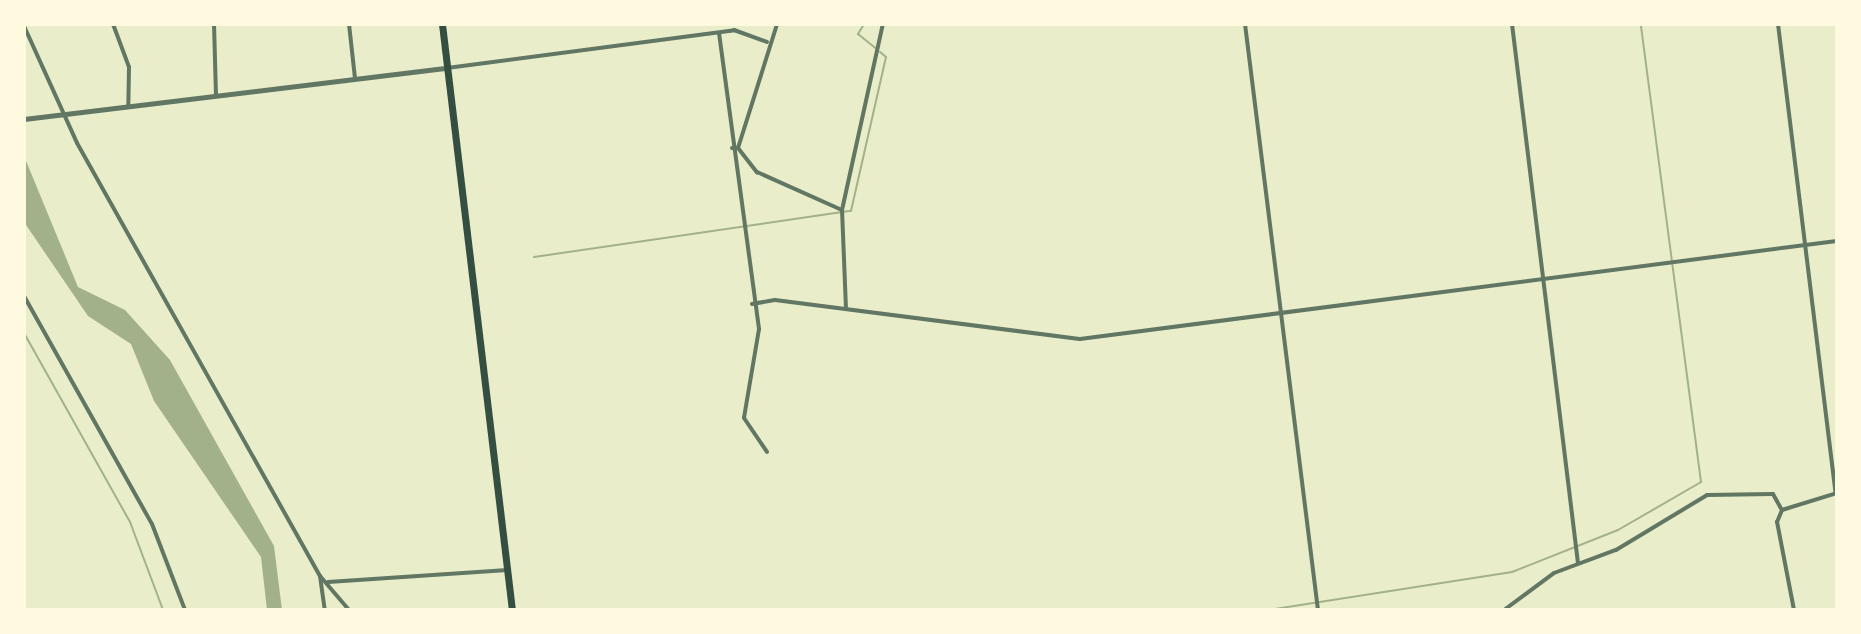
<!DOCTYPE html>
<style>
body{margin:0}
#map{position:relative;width:1861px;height:634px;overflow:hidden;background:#e9edc9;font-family:Signika,sans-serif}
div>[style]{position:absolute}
.water>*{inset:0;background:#a3b18a}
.stream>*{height:2px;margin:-1px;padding:0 1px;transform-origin:1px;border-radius:1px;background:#a3b18a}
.minor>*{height:4px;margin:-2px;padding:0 2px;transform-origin:2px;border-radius:2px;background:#617663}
.tertiary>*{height:5px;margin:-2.5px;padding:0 2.5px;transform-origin:2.5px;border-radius:2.5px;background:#617663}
.trunk>*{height:7px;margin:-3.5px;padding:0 3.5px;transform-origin:3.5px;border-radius:3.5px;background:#344e41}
span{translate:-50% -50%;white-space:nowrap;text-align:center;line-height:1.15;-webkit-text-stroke:7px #fefae0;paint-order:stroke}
.frame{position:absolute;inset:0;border:26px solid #fefae0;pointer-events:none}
</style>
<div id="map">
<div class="water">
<div style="clip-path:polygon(24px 156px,78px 287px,125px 310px,170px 360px,274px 546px,282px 610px,267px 610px,261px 557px,154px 401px,131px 344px,88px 316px,24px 222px)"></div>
</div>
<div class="stream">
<div style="left:864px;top:24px;width:12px;rotate:121deg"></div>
<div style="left:858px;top:34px;width:22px;rotate:39deg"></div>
<div style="left:534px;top:257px;width:320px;rotate:-8.3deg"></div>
<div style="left:851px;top:211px;width:158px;rotate:-77.2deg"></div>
<div style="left:886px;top:57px;width:8px;rotate:-140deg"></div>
<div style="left:24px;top:333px;width:217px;rotate:60.7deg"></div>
<div style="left:130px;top:522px;width:94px;rotate:69.4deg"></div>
<div style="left:1269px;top:610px;width:246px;rotate:-8.9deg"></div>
<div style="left:1512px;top:572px;width:114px;rotate:-21.6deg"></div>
<div style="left:1618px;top:530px;width:96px;rotate:-30deg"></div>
<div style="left:1701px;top:482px;width:462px;rotate:-97.5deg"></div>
</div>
<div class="minor">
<div style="left:113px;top:24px;width:46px;rotate:69.6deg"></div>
<div style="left:129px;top:67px;width:39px;rotate:91deg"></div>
<div style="left:214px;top:24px;width:71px;rotate:88.4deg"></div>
<div style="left:349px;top:24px;width:54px;rotate:83.7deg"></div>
<div style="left:1245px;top:24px;width:591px;rotate:82.9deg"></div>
<div style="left:1512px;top:24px;width:543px;rotate:83.02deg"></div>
<div style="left:1778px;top:24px;width:473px;rotate:83deg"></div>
<div style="left:24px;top:26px;width:128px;rotate:65.6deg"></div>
<div style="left:77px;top:143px;width:497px;rotate:60.7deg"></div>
<div style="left:320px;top:576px;width:45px;rotate:49.5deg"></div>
<div style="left:719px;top:33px;width:299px;rotate:82.3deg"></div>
<div style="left:759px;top:329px;width:90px;rotate:99.6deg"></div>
<div style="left:744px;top:418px;width:41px;rotate:55.9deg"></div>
<div style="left:447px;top:68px;width:290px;rotate:-7.5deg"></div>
<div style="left:734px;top:30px;width:35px;rotate:20deg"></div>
<div style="left:732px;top:148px;width:6px"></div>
<div style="left:738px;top:148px;width:130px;rotate:-72.5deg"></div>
<div style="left:738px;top:148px;width:31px;rotate:52deg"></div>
<div style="left:757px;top:172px;width:93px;rotate:24.1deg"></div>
<div style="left:24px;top:296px;width:261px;rotate:60.7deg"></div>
<div style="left:152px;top:524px;width:92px;rotate:69deg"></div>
<div style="left:752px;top:304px;width:23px;rotate:-10deg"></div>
<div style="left:775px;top:300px;width:307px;rotate:7.3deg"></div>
<div style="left:1080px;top:339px;width:763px;rotate:-7.38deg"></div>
<div style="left:846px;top:309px;width:99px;rotate:-92.3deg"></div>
<div style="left:842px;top:210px;width:190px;rotate:-77.6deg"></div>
<div style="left:320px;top:576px;width:34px;rotate:82deg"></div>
<div style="left:328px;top:582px;width:180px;rotate:-3.8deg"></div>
<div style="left:1504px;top:610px;width:62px;rotate:-36.5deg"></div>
<div style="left:1554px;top:573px;width:66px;rotate:-20.4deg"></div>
<div style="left:1616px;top:550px;width:106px;rotate:-31.1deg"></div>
<div style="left:1707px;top:495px;width:66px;rotate:-0.9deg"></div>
<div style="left:1773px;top:494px;width:18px;rotate:61deg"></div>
<div style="left:1794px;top:610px;width:90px;rotate:-100.9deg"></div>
<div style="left:1777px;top:522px;width:13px;rotate:-67deg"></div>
<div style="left:1782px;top:510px;width:58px;rotate:-17.2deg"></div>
</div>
<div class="tertiary">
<div style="left:24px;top:119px;width:426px;rotate:-6.9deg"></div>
</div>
<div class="trunk">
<div style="left:442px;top:24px;width:590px;rotate:83.19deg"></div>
</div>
<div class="frame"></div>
</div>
